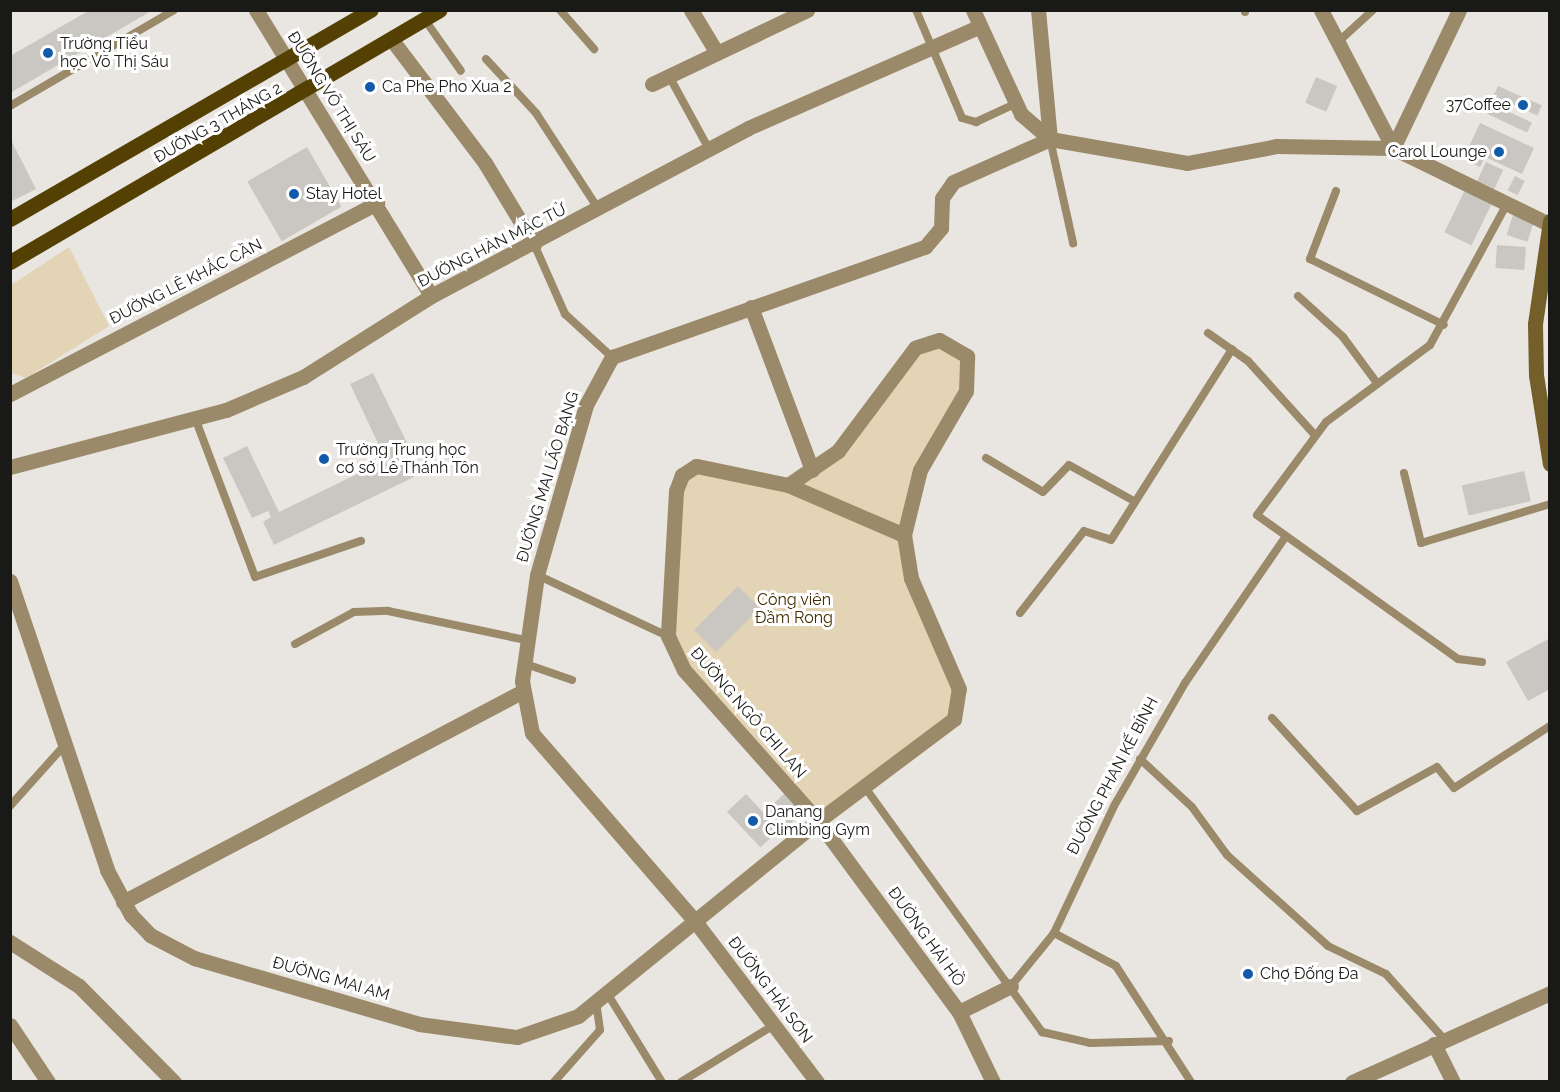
<!DOCTYPE html>
<meta charset="utf-8">
<style>
body{margin:0}
#map{position:relative;width:1560px;height:1092px;overflow:hidden;background:#e9e6e2;font-family:Raleway,sans-serif}
div>[style]{position:absolute}
.green>*{inset:0;background:#e3d4b5}
.building>*{inset:0;background:#cac7c3;transform-origin:0 0}
.lane>*{height:8px;margin:-4px;padding:0 4px;transform-origin:4px;border-radius:4px;background:#9a8a69}
.street>*{height:15px;margin:-7.5px;padding:0 7.5px;transform-origin:7.5px;border-radius:7.5px;background:#9a8a69}
.secondary>*{height:15px;margin:-7.5px;padding:0 7.5px;transform-origin:7.5px;border-radius:7.5px;background:#745e2a}
.primary>*{height:15px;margin:-7.5px;padding:0 7.5px;transform-origin:7.5px;border-radius:7.5px;background:#554004}
.dots>*{width:16px;height:16px;translate:-50% -50%;box-sizing:border-box;border:3px solid #fff;border-radius:50%}
span{translate:-50% -50%;white-space:nowrap;text-align:center;line-height:1.15;-webkit-text-stroke:6px #fff;paint-order:stroke}
.poi-label{font-size:16px;color:#191917}
.left{translate:0 -50%;text-align:left}
.right{translate:-100% -50%;text-align:right}
.street-label{font-size:16px;color:#191917}
.park-label{font-size:16px;color:#402e00}
.frame{position:absolute;inset:0;border:12px solid #191917;pointer-events:none}
</style>
<div id="map">
<div class="green">
<div style="clip-path:polygon(69px 247px,109px 326px,26px 378px,11px 373px,11px 285px)"></div>
<div style="clip-path:polygon(939px 340px,970px 365px,910px 495px,911px 578px,956px 680px,949px 726px,818px 821px,684px 670px,668px 636px,682px 475px,696px 466px,789px 485px,850px 438px,901px 361px)"></div>
</div>
<div class="building">
<div style="clip-path:polygon(90px 10px,153px 10px,10px 93px,10px 56px)"></div>
<div style="left:1316px;top:77px;width:23px;height:28px;rotate:23deg"></div>
<div style="left:1498px;top:86px;width:48px;height:11px;rotate:24deg"></div>
<div style="left:1492px;top:104px;width:44px;height:11px;rotate:25deg"></div>
<div style="clip-path:polygon(1480px 123px,1534px 148px,1522px 174px,1485px 157px,1480px 167px,1463px 159px)"></div>
<div style="clip-path:polygon(10px 138px,36px 189px,10px 202px)"></div>
<div style="left:307px;top:147px;width:69px;height:69px;rotate:60deg"></div>
<div style="left:1486px;top:162px;width:19px;height:21px;rotate:25deg"></div>
<div style="left:1515px;top:176px;width:11px;height:16px;rotate:27deg"></div>
<div style="left:1465px;top:190px;width:30px;height:47px;rotate:26deg"></div>
<div style="left:1513px;top:215px;width:22px;height:21px;rotate:18deg"></div>
<div style="left:1497px;top:245px;width:29px;height:23px;rotate:4deg"></div>
<div style="clip-path:polygon(373px 373px,410px 449px,403px 453px,414px 477px,274px 545px,263px 522px,271px 517px,268px 511px,252px 518px,223px 458px,247px 446px,279px 512px,386px 460px,350px 384px)"></div>
<div style="left:1524px;top:471px;width:31px;height:64px;rotate:77deg"></div>
<div style="left:738px;top:586px;width:31px;height:62px;rotate:45deg"></div>
<div style="clip-path:polygon(1550px 638px,1550px 689px,1528px 701px,1506px 662px)"></div>
<div style="left:785px;top:793px;width:26px;height:24px;rotate:47deg"></div>
<div style="left:746px;top:794px;width:49px;height:26px;rotate:47deg"></div>
</div>
<div class="lane">
<div style="left:560px;top:10px;width:52px;rotate:48.9deg"></div>
<div style="left:916px;top:10px;width:117px;rotate:66.9deg"></div>
<div style="left:962px;top:118px;width:15px;rotate:16deg"></div>
<div style="left:976px;top:122px;width:43px;rotate:-24.8deg"></div>
<div style="left:1245px;top:12px;width:2px;rotate:-90deg"></div>
<div style="left:425px;top:20px;width:62px;rotate:54.8deg"></div>
<div style="left:1338px;top:42px;width:47px;rotate:-42.4deg"></div>
<div style="left:486px;top:59px;width:74px;rotate:47.2deg"></div>
<div style="left:536px;top:113px;width:116px;rotate:57deg"></div>
<div style="left:669px;top:76px;width:83px;rotate:61.3deg"></div>
<div style="left:10px;top:106px;width:190px;rotate:-30.3deg"></div>
<div style="left:1050px;top:139px;width:107px;rotate:77.5deg"></div>
<div style="left:1336px;top:191px;width:73px;rotate:110.9deg"></div>
<div style="left:1310px;top:259px;width:149px;rotate:26.2deg"></div>
<div style="left:534px;top:244px;width:77px;rotate:66.1deg"></div>
<div style="left:565px;top:314px;width:64px;rotate:42.5deg"></div>
<div style="left:1298px;top:296px;width:61px;rotate:42.3deg"></div>
<div style="left:1343px;top:337px;width:57px;rotate:53.5deg"></div>
<div style="left:1208px;top:333px;width:49px;rotate:35deg"></div>
<div style="left:1248px;top:361px;width:98px;rotate:47.9deg"></div>
<div style="left:195px;top:418px;width:170px;rotate:69.3deg"></div>
<div style="left:255px;top:577px;width:112px;rotate:-18.8deg"></div>
<div style="left:986px;top:458px;width:66px;rotate:30.8deg"></div>
<div style="left:1043px;top:492px;width:37px;rotate:-46deg"></div>
<div style="left:1069px;top:465px;width:74px;rotate:29deg"></div>
<div style="left:1404px;top:473px;width:72px;rotate:76.3deg"></div>
<div style="left:1421px;top:543px;width:135px;rotate:-16.8deg"></div>
<div style="left:537px;top:575px;width:145px;rotate:25deg"></div>
<div style="left:1020px;top:613px;width:104px;rotate:-52deg"></div>
<div style="left:1084px;top:531px;width:28px;rotate:18deg"></div>
<div style="left:1111px;top:540px;width:226px;rotate:-57.6deg"></div>
<div style="left:295px;top:644px;width:67px;rotate:-28.5deg"></div>
<div style="left:354px;top:612px;width:34px;rotate:-2deg"></div>
<div style="left:388px;top:611px;width:141px;rotate:11.9deg"></div>
<div style="left:1482px;top:662px;width:24px;rotate:-173deg"></div>
<div style="left:1458px;top:659px;width:247px;rotate:-144.4deg"></div>
<div style="left:1257px;top:515px;width:116px;rotate:-53.4deg"></div>
<div style="left:1326px;top:422px;width:129px;rotate:-36.5deg"></div>
<div style="left:1430px;top:345px;width:161px;rotate:-61.4deg"></div>
<div style="left:523px;top:663px;width:52px;rotate:19.1deg"></div>
<div style="left:1272px;top:718px;width:126px;rotate:47.6deg"></div>
<div style="left:1357px;top:811px;width:91px;rotate:-28.8deg"></div>
<div style="left:1437px;top:767px;width:27px;rotate:51deg"></div>
<div style="left:1454px;top:788px;width:114px;rotate:-32.9deg"></div>
<div style="left:1140px;top:759px;width:71px;rotate:42.7deg"></div>
<div style="left:1192px;top:807px;width:59px;rotate:53.9deg"></div>
<div style="left:1227px;top:855px;width:136px;rotate:42deg"></div>
<div style="left:1328px;top:946px;width:64px;rotate:25.8deg"></div>
<div style="left:1386px;top:974px;width:87px;rotate:48.3deg"></div>
<div style="left:864px;top:786px;width:304px;rotate:54.1deg"></div>
<div style="left:1042px;top:1032px;width:49px;rotate:12.9deg"></div>
<div style="left:1090px;top:1043px;width:79px;rotate:-1.5deg"></div>
<div style="left:10px;top:806px;width:79px;rotate:-48.1deg"></div>
<div style="left:1054px;top:933px;width:70px;rotate:28deg"></div>
<div style="left:1116px;top:966px;width:138px;rotate:57.1deg"></div>
<div style="left:1011px;top:986px;width:68px;rotate:-50.9deg"></div>
<div style="left:1054px;top:933px;width:140px;rotate:-64.7deg"></div>
<div style="left:1114px;top:806px;width:142px;rotate:-60deg"></div>
<div style="left:1185px;top:683px;width:178px;rotate:-55.5deg"></div>
<div style="left:607px;top:993px;width:105px;rotate:58.3deg"></div>
<div style="left:554px;top:1082px;width:69px;rotate:-48.5deg"></div>
<div style="left:600px;top:1030px;width:27px;rotate:-98deg"></div>
<div style="left:681px;top:1082px;width:109px;rotate:-31.5deg"></div>
</div>
<div class="street">
<div style="left:256px;top:10px;width:335px;rotate:58.5deg"></div>
<div style="left:691px;top:10px;width:50px;rotate:58.8deg"></div>
<div style="left:973px;top:10px;width:115px;rotate:65.2deg"></div>
<div style="left:1021px;top:114px;width:38px;rotate:41deg"></div>
<div style="left:1050px;top:139px;width:139px;rotate:9.9deg"></div>
<div style="left:1187px;top:163px;width:92px;rotate:-10.7deg"></div>
<div style="left:1277px;top:146px;width:116px;rotate:1deg"></div>
<div style="left:1393px;top:148px;width:174px;rotate:26deg"></div>
<div style="left:1321px;top:10px;width:156px;rotate:62.4deg"></div>
<div style="left:392px;top:40px;width:154px;rotate:52.9deg"></div>
<div style="left:485px;top:163px;width:95px;rotate:58.8deg"></div>
<div style="left:652px;top:84px;width:172px;rotate:-25.5deg"></div>
<div style="left:1393px;top:148px;width:153px;rotate:-64.4deg"></div>
<div style="left:751px;top:307px;width:174px;rotate:69.5deg"></div>
<div style="left:10px;top:394px;width:414px;rotate:-27.5deg"></div>
<div style="left:10px;top:467px;width:223px;rotate:-14.8deg"></div>
<div style="left:226px;top:410px;width:84px;rotate:-23.2deg"></div>
<div style="left:303px;top:377px;width:151px;rotate:-32.3deg"></div>
<div style="left:431px;top:296px;width:359px;rotate:-27.9deg"></div>
<div style="left:748px;top:128px;width:253px;rotate:-23.7deg"></div>
<div style="left:904px;top:535px;width:126px;rotate:-156.7deg"></div>
<div style="left:788px;top:485px;width:94px;rotate:-168.3deg"></div>
<div style="left:696px;top:466px;width:17px;rotate:147deg"></div>
<div style="left:682px;top:475px;width:17px;rotate:111deg"></div>
<div style="left:676px;top:491px;width:145px;rotate:93.2deg"></div>
<div style="left:668px;top:636px;width:38px;rotate:65deg"></div>
<div style="left:684px;top:670px;width:202px;rotate:48.4deg"></div>
<div style="left:818px;top:821px;width:237px;rotate:53.6deg"></div>
<div style="left:959px;top:1012px;width:78px;rotate:64.1deg"></div>
<div style="left:10px;top:581px;width:305px;rotate:71.4deg"></div>
<div style="left:107px;top:870px;width:51px;rotate:61.9deg"></div>
<div style="left:131px;top:915px;width:28px;rotate:46deg"></div>
<div style="left:150px;top:935px;width:50px;rotate:27.6deg"></div>
<div style="left:194px;top:958px;width:234px;rotate:16.3deg"></div>
<div style="left:419px;top:1024px;width:99px;rotate:7.6deg"></div>
<div style="left:517px;top:1037px;width:65px;rotate:-19deg"></div>
<div style="left:578px;top:1016px;width:309px;rotate:-39.1deg"></div>
<div style="left:818px;top:821px;width:170px;rotate:-36.9deg"></div>
<div style="left:954px;top:719px;width:30px;rotate:-81deg"></div>
<div style="left:959px;top:689px;width:121px;rotate:-113.4deg"></div>
<div style="left:911px;top:578px;width:44px;rotate:-99.2deg"></div>
<div style="left:904px;top:535px;width:67px;rotate:-76.2deg"></div>
<div style="left:920px;top:470px;width:91px;rotate:-59.8deg"></div>
<div style="left:966px;top:391px;width:35px;rotate:-88deg"></div>
<div style="left:967px;top:356px;width:32px;rotate:-150deg"></div>
<div style="left:939px;top:340px;width:25px;rotate:162deg"></div>
<div style="left:915px;top:348px;width:129px;rotate:126.8deg"></div>
<div style="left:838px;top:451px;width:60px;rotate:145.8deg"></div>
<div style="left:123px;top:902px;width:451px;rotate:-27.8deg"></div>
<div style="left:10px;top:942px;width:82px;rotate:32.5deg"></div>
<div style="left:79px;top:986px;width:135px;rotate:45.3deg"></div>
<div style="left:959px;top:1012px;width:58px;rotate:-26.6deg"></div>
<div style="left:10px;top:1025px;width:69px;rotate:56.3deg"></div>
<div style="left:1434px;top:1044px;width:42px;rotate:63.4deg"></div>
<div style="left:817px;top:1082px;width:203px;rotate:-127.2deg"></div>
<div style="left:694px;top:920px;width:247px;rotate:-130.9deg"></div>
<div style="left:532px;top:733px;width:53px;rotate:-100.9deg"></div>
<div style="left:522px;top:681px;width:107px;rotate:-81.9deg"></div>
<div style="left:537px;top:575px;width:177px;rotate:-73.9deg"></div>
<div style="left:586px;top:405px;width:55px;rotate:-61.6deg"></div>
<div style="left:612px;top:357px;width:332px;rotate:-19.4deg"></div>
<div style="left:925px;top:247px;width:25px;rotate:-50deg"></div>
<div style="left:941px;top:228px;width:30px;rotate:-88deg"></div>
<div style="left:942px;top:198px;width:19px;rotate:-55deg"></div>
<div style="left:953px;top:182px;width:106px;rotate:-23.9deg"></div>
<div style="left:1050px;top:139px;width:130px;rotate:-95.3deg"></div>
<div style="left:1352px;top:1082px;width:217px;rotate:-24.2deg"></div>
</div>
<div class="secondary">
<div style="left:1550px;top:221px;width:104px;rotate:98.3deg"></div>
<div style="left:1535px;top:324px;width:51px;rotate:88.9deg"></div>
<div style="left:1536px;top:375px;width:90px;rotate:81.1deg"></div>
</div>
<div class="primary">
<div style="left:10px;top:219px;width:417px;rotate:-30.1deg"></div>
<div style="left:10px;top:262px;width:498px;rotate:-30.4deg"></div>
</div>
<div class="dots">
<div style="left:48px;top:53px;background:#115baa"></div>
<div style="left:370px;top:87px;background:#115baa"></div>
<div style="left:1523px;top:105px;background:#115baa"></div>
<div style="left:1499px;top:152px;background:#115baa"></div>
<div style="left:294px;top:194px;background:#115baa"></div>
<div style="left:324px;top:459px;background:#115baa"></div>
<div style="left:753px;top:821px;background:#115baa"></div>
<div style="left:1248px;top:974px;background:#115baa"></div>
</div>
<div class="poi-label">
<span class="left" style="left:60px;top:53px">Trường Tiểu<br>học Võ Thị Sáu</span>
<span class="left" style="left:382px;top:87px">Ca Phe Pho Xua 2</span>
<span class="right" style="left:1511px;top:105px">37Coffee</span>
<span class="right" style="left:1487px;top:152px">Carol Lounge</span>
<span class="left" style="left:306px;top:194px">Stay Hotel</span>
<span class="left" style="left:336px;top:459px">Trường Trung học<br>cơ sở Lê Thánh Tôn</span>
<span class="left" style="left:765px;top:821px">Danang<br>Climbing Gym</span>
<span class="left" style="left:1260px;top:974px">Chợ Đống Đa</span>
</div>
<div class="street-label">
<span style="left:331px;top:97px;rotate:58deg">ĐƯỜNG VÕ THỊ SÁU</span>
<span style="left:218px;top:123px;rotate:-30deg">ĐƯỜNG 3 THÁNG 2</span>
<span style="left:492px;top:246px;rotate:-27deg">ĐƯỜNG HÀN MẶC TỬ</span>
<span style="left:186px;top:282px;rotate:-27deg">ĐƯỜNG LÊ KHẮC CẦN</span>
<span style="left:548px;top:477px;rotate:-73deg">ĐƯỜNG MAI LÃO BẠNG</span>
<span style="left:748px;top:713px;rotate:49deg">ĐƯỜNG NGÔ CHI LAN</span>
<span style="left:1113px;top:776px;rotate:-62deg">ĐƯỜNG PHAN KẾ BÍNH</span>
<span style="left:926px;top:937px;rotate:54deg">ĐƯỜNG HẢI HỒ</span>
<span style="left:331px;top:979px;rotate:16deg">ĐƯỜNG MAI AM</span>
<span style="left:770px;top:990px;rotate:53deg">ĐƯỜNG HẢI SƠN</span>
</div>
<div class="park-label">
<span style="left:794px;top:609px">Công viên<br>Đầm Rong</span>
</div>
<div class="frame"></div>
</div>
